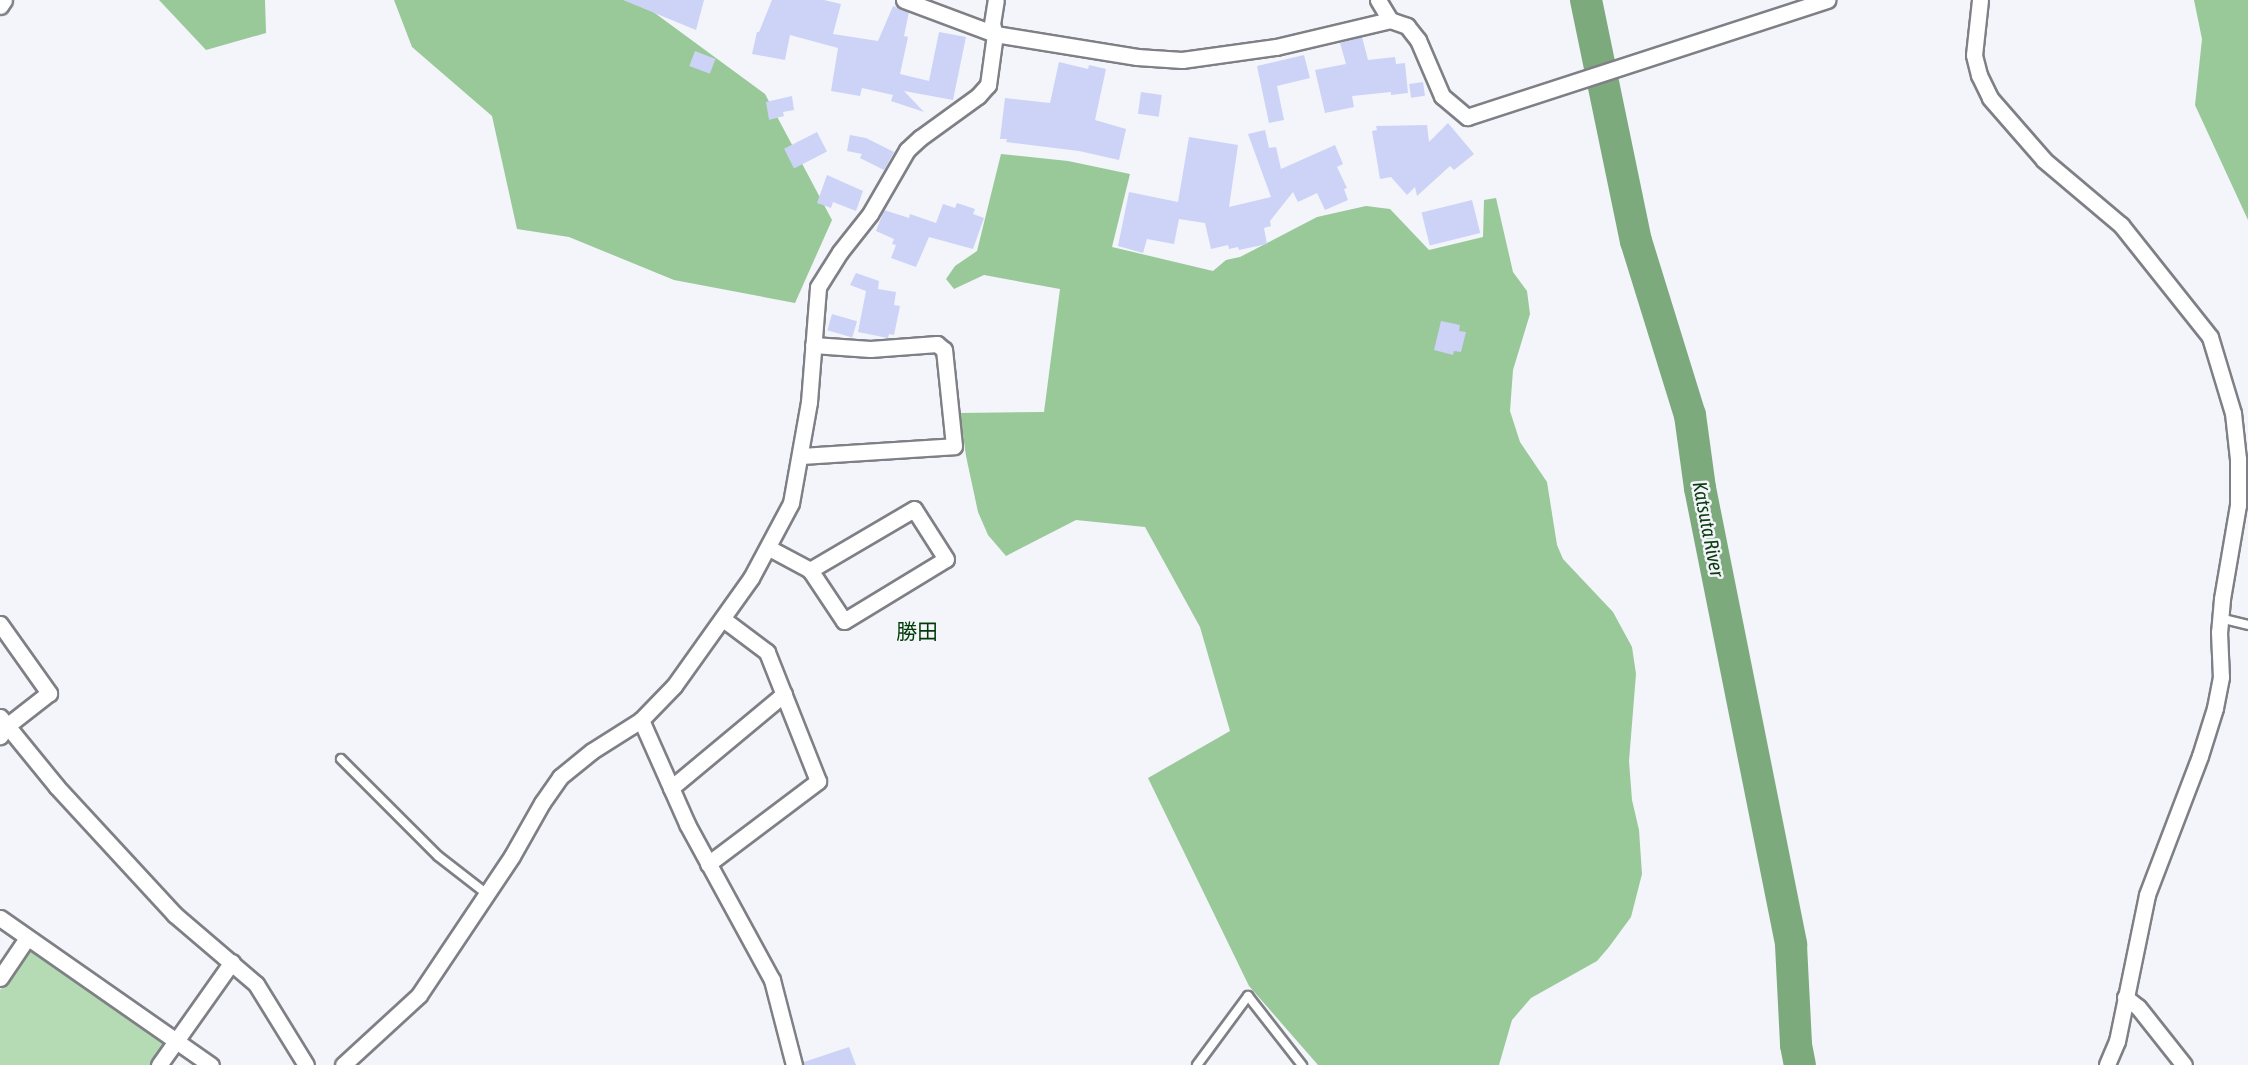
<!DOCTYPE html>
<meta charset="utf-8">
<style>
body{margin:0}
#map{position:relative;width:2248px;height:1065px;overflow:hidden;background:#f3f5fb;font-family:"Asap Condensed","Noto Sans JP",sans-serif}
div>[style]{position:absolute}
.green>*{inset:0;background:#b4dbb3}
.forest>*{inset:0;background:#99c899}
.river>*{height:32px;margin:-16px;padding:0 16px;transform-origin:16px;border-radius:16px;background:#7daa7d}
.building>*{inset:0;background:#ccd3f6;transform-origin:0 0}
.roads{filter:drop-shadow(2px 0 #7f8086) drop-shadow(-2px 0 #7f8086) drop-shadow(0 2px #7f8086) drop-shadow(0 -2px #7f8086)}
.service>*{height:8px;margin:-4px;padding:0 4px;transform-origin:4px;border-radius:4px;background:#fff}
.minor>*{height:15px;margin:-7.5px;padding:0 7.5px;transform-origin:7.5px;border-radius:7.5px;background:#fff}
span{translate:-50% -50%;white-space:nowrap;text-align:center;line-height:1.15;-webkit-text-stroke:5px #f3f5fb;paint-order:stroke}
.water-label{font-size:20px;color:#0c3d11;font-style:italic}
.quarter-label{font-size:21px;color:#003c07}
</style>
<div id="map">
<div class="green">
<div style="clip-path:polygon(30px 947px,167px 1044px,152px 1065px,0 1065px,0 990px)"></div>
</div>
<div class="forest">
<div style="clip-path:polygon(159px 0,265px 0,266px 33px,206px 50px)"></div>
<div style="clip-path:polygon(394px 0,637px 0,765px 94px,832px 220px,795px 303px,674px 280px,569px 237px,517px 229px,492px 116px,412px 47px)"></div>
<div style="clip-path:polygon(2194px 0,2248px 0,2248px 220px,2195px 105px,2202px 39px)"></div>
<div style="clip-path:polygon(1001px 154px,1068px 161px,1130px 174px,1112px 247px,1213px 271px,1226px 260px,1240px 257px,1317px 217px,1366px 206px,1390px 209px,1429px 250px,1483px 237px,1484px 200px,1496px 198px,1513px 272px,1527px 291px,1530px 314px,1513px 370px,1510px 411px,1520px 442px,1547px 482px,1557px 545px,1563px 559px,1613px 612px,1632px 647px,1636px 674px,1629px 761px,1632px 800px,1639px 830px,1642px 874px,1631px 917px,1609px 947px,1597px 961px,1531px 998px,1512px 1020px,1499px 1065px,1318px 1065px,1249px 986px,1148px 778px,1230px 731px,1200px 627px,1145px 527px,1076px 520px,1006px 556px,988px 535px,978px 512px,966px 456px,960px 413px,1044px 412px,1060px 289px,984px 275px,954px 289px,946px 279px,955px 266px,977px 251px)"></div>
</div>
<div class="river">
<div style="left:1586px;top:0;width:246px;rotate:78.3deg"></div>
<div style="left:1636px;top:241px;width:182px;rotate:72.8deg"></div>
<div style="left:1690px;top:415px;width:74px;rotate:82.2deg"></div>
<div style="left:1700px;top:488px;width:466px;rotate:78.7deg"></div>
<div style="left:1791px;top:945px;width:100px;rotate:87.1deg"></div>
<div style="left:1796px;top:1045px;width:20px;rotate:79deg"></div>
</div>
<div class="building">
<div style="clip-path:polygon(623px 0,704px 0,696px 30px)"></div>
<div style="clip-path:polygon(772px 0,824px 0,841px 4px,833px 34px,878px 41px,893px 6px,909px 12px,904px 36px,908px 37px,900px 74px,929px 81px,939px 32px,966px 37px,953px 100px,904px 91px,924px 112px,891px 101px,893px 95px,862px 88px,860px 96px,831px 91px,838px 48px,790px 35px,785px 60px,752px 54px,757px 32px,759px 32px)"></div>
<div style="clip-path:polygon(1362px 37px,1368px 60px,1395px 57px,1396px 64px,1405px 63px,1408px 93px,1391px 95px,1391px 92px,1352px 96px,1354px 107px,1325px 113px,1315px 70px,1346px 64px,1340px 43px)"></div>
<div style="left:695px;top:51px;width:22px;height:16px;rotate:21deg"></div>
<div style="clip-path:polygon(1304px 55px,1310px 78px,1277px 86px,1284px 120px,1269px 123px,1257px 66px)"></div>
<div style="clip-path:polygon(1059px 62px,1088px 69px,1089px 65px,1106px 69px,1095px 120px,1126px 129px,1119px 160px,1079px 151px,1006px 142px,1007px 139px,1000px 139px,1005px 98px,1050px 103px)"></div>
<div style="left:1423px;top:82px;width:14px;height:14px;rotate:82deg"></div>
<div style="left:1141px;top:92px;width:21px;height:22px;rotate:8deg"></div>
<div style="clip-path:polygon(792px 96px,794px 110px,783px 112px,784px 116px,769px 120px,766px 102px)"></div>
<div style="clip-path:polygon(1448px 123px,1474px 154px,1454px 170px,1450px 166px,1417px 196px,1415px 187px,1407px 195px,1391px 177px,1380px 179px,1372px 131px,1377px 130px,1376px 126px,1427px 125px,1429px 142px)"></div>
<div style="clip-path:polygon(1265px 130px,1269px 148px,1276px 147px,1281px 169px,1335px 145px,1343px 164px,1337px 167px,1347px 188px,1344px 189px,1348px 200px,1325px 210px,1317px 193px,1298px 202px,1293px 192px,1270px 221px,1271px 226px,1264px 228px,1267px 244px,1239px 250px,1238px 247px,1229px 249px,1228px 245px,1211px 249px,1205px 223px,1179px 219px,1174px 244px,1147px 239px,1143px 253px,1118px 246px,1129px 192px,1178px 202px,1189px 137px,1238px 145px,1229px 207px,1271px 197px,1248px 134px)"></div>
<div style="left:817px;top:132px;width:22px;height:37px;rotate:63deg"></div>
<div style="clip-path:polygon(850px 135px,866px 138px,894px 152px,884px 170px,860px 158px,862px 154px,847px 151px)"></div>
<div style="clip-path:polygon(827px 175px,863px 191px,856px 211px,833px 202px,831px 208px,817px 203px)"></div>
<div style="left:1472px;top:200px;width:34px;height:52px;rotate:76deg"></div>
<div style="clip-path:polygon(957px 203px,975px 209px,973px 214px,984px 218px,973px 249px,929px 237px,916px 267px,891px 258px,896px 245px,892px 244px,894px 239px,876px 231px,884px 210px,909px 218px,910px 214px,936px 223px,943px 204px,955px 208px)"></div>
<div style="clip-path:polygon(856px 273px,879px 281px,878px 289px,896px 292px,894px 305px,900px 306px,894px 335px,889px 334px,888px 338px,858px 332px,866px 291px,850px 285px)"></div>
<div style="left:832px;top:314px;width:26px;height:17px;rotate:16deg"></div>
<div style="clip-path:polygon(1441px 321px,1460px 325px,1459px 331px,1466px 332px,1461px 352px,1454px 351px,1453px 355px,1434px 350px)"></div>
<div style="clip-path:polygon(849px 1047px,856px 1065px,804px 1065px,804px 1062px)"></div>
</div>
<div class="roads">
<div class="service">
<div style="left:2220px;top:618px;width:29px;rotate:14deg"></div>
<div style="left:341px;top:759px;width:137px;rotate:45deg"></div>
<div style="left:438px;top:856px;width:62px;rotate:37.8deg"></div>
<div style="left:1197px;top:1065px;width:86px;rotate:-53.5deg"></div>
<div style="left:1248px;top:996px;width:88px;rotate:52deg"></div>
</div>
<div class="minor">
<div style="left:904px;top:0;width:97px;rotate:20.5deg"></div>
<div style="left:995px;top:34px;width:144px;rotate:9.2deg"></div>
<div style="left:1137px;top:57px;width:45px;rotate:3.8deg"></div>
<div style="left:1182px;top:60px;width:95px;rotate:-7.9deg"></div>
<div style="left:1276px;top:47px;width:117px;rotate:-13.3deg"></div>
<div style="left:1390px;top:20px;width:18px;rotate:19deg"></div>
<div style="left:1407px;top:26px;width:18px;rotate:52deg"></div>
<div style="left:1418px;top:40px;width:61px;rotate:66.8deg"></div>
<div style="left:1442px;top:96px;width:33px;rotate:40deg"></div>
<div style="left:1467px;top:117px;width:379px;rotate:-18deg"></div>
<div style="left:1378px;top:0;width:23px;rotate:59deg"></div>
<div style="left:1980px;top:0;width:55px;rotate:96.2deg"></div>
<div style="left:1974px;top:55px;width:21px;rotate:76deg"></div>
<div style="left:1979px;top:75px;width:25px;rotate:64deg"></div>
<div style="left:1990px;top:98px;width:82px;rotate:48.9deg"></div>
<div style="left:2044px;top:160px;width:101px;rotate:40.2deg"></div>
<div style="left:2121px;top:225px;width:143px;rotate:51.5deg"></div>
<div style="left:2210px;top:337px;width:79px;rotate:73.2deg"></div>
<div style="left:2233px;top:413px;width:46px;rotate:83.8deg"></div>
<div style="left:2238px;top:459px;width:46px;rotate:90deg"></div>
<div style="left:2238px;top:505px;width:95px;rotate:99.7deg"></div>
<div style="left:2222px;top:599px;width:33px;rotate:95deg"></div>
<div style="left:2219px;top:632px;width:45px;rotate:87.5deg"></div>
<div style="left:2221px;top:677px;width:32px;rotate:101deg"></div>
<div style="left:2215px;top:708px;width:50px;rotate:107.4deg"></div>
<div style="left:2200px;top:756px;width:149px;rotate:110.9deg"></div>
<div style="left:2147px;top:895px;width:149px;rotate:101.6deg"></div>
<div style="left:2117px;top:1041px;width:26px;rotate:113deg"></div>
<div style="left:0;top:6px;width:7px;rotate:-56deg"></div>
<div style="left:801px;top:456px;width:153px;rotate:-3.7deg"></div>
<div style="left:954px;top:446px;width:97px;rotate:-95.9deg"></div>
<div style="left:944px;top:350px;width:9px;rotate:-139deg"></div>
<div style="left:937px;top:344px;width:67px;rotate:175.7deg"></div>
<div style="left:870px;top:349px;width:57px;rotate:-176deg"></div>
<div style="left:769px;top:548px;width:47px;rotate:28.2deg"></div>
<div style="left:810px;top:570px;width:61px;rotate:56.3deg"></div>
<div style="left:844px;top:621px;width:119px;rotate:-31.3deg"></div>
<div style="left:946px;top:559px;width:59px;rotate:-122.6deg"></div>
<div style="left:914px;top:509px;width:121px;rotate:149.6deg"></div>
<div style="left:0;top:624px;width:85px;rotate:54.6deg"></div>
<div style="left:49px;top:693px;width:52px;rotate:142deg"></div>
<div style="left:8px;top:725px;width:14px;rotate:126deg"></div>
<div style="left:0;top:717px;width:90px;rotate:50.8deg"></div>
<div style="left:57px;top:787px;width:173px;rotate:47.3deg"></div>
<div style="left:174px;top:914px;width:108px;rotate:40.5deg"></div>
<div style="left:256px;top:984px;width:95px;rotate:58.3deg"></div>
<div style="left:641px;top:720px;width:114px;rotate:66.1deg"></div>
<div style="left:687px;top:824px;width:178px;rotate:61.4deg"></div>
<div style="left:772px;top:980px;width:88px;rotate:75.5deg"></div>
<div style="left:671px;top:788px;width:147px;rotate:-39.8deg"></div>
<div style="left:708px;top:864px;width:138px;rotate:-37deg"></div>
<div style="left:818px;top:781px;width:139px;rotate:-111.6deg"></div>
<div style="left:767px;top:652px;width:55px;rotate:-143.1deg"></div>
<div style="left:0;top:918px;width:257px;rotate:34.9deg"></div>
<div style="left:0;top:978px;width:48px;rotate:-56deg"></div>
<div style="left:2125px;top:997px;width:16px;rotate:38deg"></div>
<div style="left:2138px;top:1007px;width:74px;rotate:51.6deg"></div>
<div style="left:159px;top:1065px;width:126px;rotate:-54.7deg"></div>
<div style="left:343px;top:1065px;width:103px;rotate:-42.6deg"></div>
<div style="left:419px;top:995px;width:167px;rotate:-56.2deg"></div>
<div style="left:512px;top:856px;width:61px;rotate:-60.5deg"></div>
<div style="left:542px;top:803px;width:32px;rotate:-55deg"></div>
<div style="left:560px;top:777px;width:41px;rotate:-39.1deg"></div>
<div style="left:592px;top:751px;width:58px;rotate:-32.3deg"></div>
<div style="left:641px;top:720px;width:47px;rotate:-45.9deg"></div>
<div style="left:674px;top:686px;width:133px;rotate:-54.5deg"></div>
<div style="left:751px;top:578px;width:85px;rotate:-61.9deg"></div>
<div style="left:791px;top:503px;width:103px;rotate:-79.9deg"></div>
<div style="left:809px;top:402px;width:115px;rotate:-85.5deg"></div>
<div style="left:818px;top:287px;width:41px;rotate:-57.8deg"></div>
<div style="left:840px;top:252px;width:48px;rotate:-51.7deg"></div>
<div style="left:870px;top:214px;width:74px;rotate:-60deg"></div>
<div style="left:907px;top:150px;width:18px;rotate:-43deg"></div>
<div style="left:920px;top:138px;width:72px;rotate:-35.9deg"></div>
<div style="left:978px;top:96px;width:15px;rotate:-48deg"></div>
<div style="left:988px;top:85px;width:51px;rotate:-82.2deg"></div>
<div style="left:995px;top:34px;width:10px;rotate:-107deg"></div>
<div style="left:992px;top:24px;width:24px;rotate:-81deg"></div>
</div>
</div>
<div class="water-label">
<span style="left:1709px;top:529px;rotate:79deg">Katsuta River</span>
</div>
<div class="quarter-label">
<span style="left:917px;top:631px">勝田</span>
</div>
</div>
